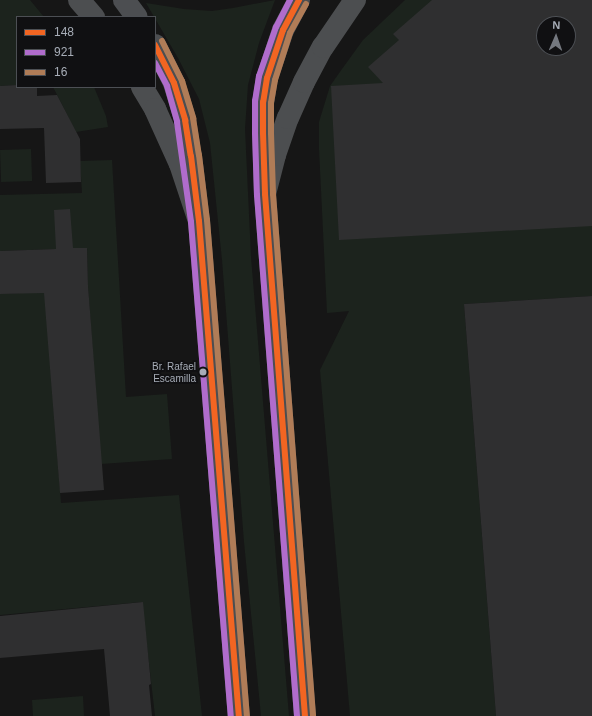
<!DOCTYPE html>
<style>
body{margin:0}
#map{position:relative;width:592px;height:716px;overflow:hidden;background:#161616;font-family:Arial,sans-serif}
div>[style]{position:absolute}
.green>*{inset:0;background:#1c231d;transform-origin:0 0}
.building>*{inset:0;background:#2f2f30}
.primary>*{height:22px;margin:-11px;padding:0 11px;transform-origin:11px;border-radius:11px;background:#4c4e51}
.trunk>*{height:22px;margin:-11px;padding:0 11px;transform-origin:11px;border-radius:11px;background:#4c4e50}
.bus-1>*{height:6px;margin:-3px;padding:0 3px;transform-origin:3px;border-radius:3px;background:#f26522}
.bus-2>*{height:6px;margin:-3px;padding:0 3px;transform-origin:3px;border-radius:3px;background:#b06ccc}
.bus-3>*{height:6px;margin:-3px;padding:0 3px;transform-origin:3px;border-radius:3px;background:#b07c57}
.dots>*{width:11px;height:11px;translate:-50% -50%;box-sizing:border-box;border:2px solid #101012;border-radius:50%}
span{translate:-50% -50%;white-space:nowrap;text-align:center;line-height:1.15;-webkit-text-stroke:3.5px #101012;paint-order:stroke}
.bus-label{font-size:10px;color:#a7adb7}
.right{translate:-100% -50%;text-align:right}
.legend{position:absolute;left:16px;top:16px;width:140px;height:72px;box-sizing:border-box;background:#101012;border:1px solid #4c4f54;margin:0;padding:5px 7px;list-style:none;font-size:12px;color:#a7adb7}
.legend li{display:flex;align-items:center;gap:8px;height:20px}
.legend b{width:20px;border:1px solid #4c4f54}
.north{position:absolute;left:536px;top:16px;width:40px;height:40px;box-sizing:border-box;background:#101012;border:1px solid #4c4f54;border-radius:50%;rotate:2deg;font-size:11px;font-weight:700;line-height:16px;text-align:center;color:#a7adb7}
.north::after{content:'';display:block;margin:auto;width:14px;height:18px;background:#74787f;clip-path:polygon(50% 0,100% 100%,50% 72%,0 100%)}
</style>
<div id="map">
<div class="green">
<div style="clip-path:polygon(0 0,30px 0,44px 17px,17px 17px,17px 85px,0 86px)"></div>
<div style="clip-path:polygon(275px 0,259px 43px,248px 85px,245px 129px,251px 257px,289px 716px,261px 716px,244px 542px,222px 260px,210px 143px,199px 99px,178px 58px,146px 3px,184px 9px,212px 11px,233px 8px)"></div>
<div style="clip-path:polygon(evenodd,405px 0,592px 0,592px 296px,464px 304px,496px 716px,350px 716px,320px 370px,349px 311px,327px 313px,319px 149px,319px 122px,330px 86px,342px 69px,363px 40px,405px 0,544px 24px,568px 24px,568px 48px,544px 48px,544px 24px)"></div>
<div style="clip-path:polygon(53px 87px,94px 87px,106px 116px,108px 127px,76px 132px)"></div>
<div style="left:31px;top:149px;width:32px;height:31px;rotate:88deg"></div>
<div style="clip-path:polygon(112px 160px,126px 397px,167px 394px,172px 459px,101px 464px,88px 287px,87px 248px,0 251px,0 195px,82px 193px,80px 161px)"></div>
<div style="clip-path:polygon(45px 292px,61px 503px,179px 495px,202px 716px,155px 716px,142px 602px,0 615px,0 294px)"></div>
<div style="clip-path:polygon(83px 696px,84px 716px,33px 716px,32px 700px)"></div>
</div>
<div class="building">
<div style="clip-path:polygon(evenodd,432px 0,592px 0,592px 226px,339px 240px,331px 86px,383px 83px,368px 67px,399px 40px,393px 34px,432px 0,544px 24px,568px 24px,568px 48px,544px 48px,544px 24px)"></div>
<div style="clip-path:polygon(17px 85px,17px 87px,37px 87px,37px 96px,57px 95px,80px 139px,81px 182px,46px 183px,44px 128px,0 129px,0 86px)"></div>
<div style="clip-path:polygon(70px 209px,73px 248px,87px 248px,88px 286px,104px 490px,60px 493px,44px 293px,0 294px,0 251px,56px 249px,54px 210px)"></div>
<div style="clip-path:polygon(592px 296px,592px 716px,496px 716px,464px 304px)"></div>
<div style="clip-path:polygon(143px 602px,151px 684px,149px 685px,152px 716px,110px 716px,104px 649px,0 658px,0 616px)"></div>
</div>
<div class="primary">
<div style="left:124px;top:0;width:21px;rotate:53deg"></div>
<div style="left:299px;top:0;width:34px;rotate:118deg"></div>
<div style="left:283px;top:30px;width:51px;rotate:108.4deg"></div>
<div style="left:267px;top:78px;width:24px;rotate:99deg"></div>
<div style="left:263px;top:102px;width:31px;rotate:90deg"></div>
<div style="left:263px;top:133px;width:61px;rotate:88.1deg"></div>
<div style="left:265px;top:194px;width:524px;rotate:85.62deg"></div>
<div style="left:155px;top:45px;width:42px;rotate:63.4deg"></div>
<div style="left:174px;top:83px;width:39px;rotate:73deg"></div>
<div style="left:185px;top:120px;width:36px;rotate:81deg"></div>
<div style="left:191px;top:156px;width:65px;rotate:83deg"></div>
<div style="left:199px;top:221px;width:497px;rotate:85.4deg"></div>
</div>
<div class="trunk">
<div style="left:79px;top:0;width:23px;rotate:49deg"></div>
<div style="left:142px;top:87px;width:26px;rotate:59deg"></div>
<div style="left:155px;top:109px;width:60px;rotate:65.6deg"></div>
<div style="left:180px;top:164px;width:60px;rotate:71.6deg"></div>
<div style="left:265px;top:194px;width:40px;rotate:-75.6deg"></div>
<div style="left:275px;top:155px;width:39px;rotate:-71deg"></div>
<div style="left:288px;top:118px;width:39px;rotate:-66deg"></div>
<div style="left:304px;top:82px;width:40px;rotate:-62deg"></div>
<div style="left:323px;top:47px;width:57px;rotate:-55.8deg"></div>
</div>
<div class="bus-1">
<div style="left:299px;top:0;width:34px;rotate:118deg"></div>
<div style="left:283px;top:30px;width:51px;rotate:108.4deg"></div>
<div style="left:267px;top:78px;width:24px;rotate:99deg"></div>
<div style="left:263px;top:102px;width:31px;rotate:90deg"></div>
<div style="left:263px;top:133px;width:61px;rotate:88.1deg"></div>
<div style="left:265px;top:194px;width:524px;rotate:85.62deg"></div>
<div style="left:155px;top:45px;width:42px;rotate:63.4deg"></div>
<div style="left:174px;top:83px;width:39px;rotate:73deg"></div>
<div style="left:185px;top:120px;width:36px;rotate:81deg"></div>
<div style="left:191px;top:156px;width:65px;rotate:83deg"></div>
<div style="left:199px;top:221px;width:497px;rotate:85.4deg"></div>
</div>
<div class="bus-2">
<div style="left:290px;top:0;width:30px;rotate:117deg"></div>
<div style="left:276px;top:27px;width:52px;rotate:109.1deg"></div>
<div style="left:259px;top:76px;width:25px;rotate:99deg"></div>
<div style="left:255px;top:101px;width:32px;rotate:90deg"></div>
<div style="left:255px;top:133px;width:62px;rotate:88.2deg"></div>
<div style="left:257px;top:195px;width:523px;rotate:85.61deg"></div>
<div style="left:155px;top:63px;width:26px;rotate:62deg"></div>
<div style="left:167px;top:86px;width:37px;rotate:74deg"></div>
<div style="left:177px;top:122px;width:101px;rotate:82deg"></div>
<div style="left:191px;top:222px;width:496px;rotate:85.4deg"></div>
</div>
<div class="bus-3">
<div style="left:306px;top:4px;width:33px;rotate:119deg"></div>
<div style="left:290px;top:33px;width:49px;rotate:107.7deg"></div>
<div style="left:275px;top:80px;width:23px;rotate:100deg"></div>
<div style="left:271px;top:103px;width:30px;rotate:90deg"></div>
<div style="left:271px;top:133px;width:61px;rotate:88.1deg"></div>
<div style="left:273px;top:194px;width:523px;rotate:85.61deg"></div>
<div style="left:162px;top:41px;width:45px;rotate:63.4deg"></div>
<div style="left:182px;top:81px;width:39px;rotate:73deg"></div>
<div style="left:193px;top:118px;width:37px;rotate:81deg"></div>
<div style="left:199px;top:155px;width:65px;rotate:83deg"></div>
<div style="left:207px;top:220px;width:497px;rotate:85.4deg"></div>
</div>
<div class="dots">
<div style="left:203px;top:372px;background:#a7adb7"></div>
</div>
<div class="bus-label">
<span class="right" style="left:196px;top:372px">Br. Rafael<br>Escamilla</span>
</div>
<ul class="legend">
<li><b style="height:5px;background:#f26522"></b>148</li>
<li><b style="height:5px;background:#b06ccc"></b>921</li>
<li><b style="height:5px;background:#b07c57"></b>16</li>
</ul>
<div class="north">N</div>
</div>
